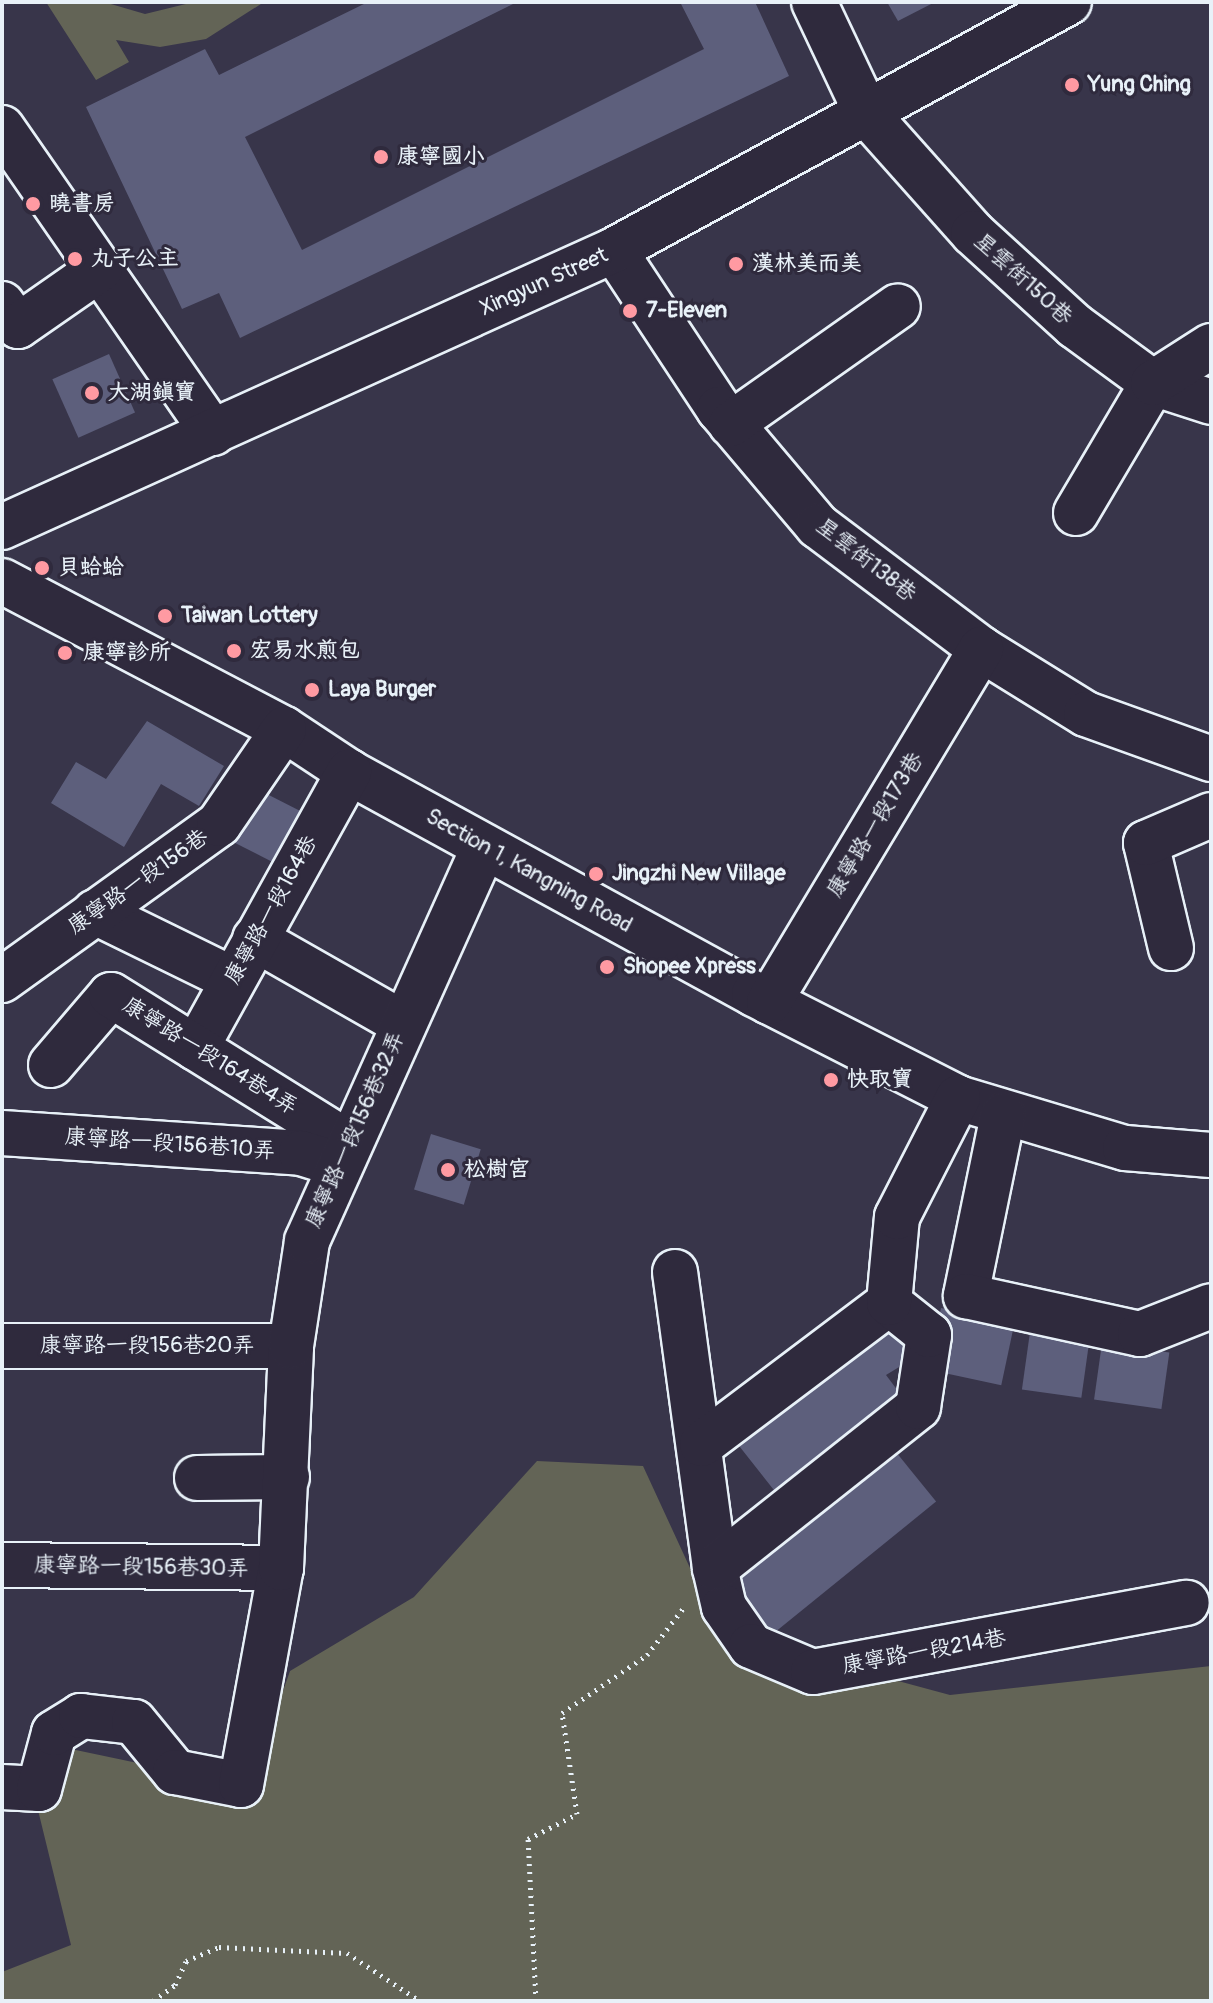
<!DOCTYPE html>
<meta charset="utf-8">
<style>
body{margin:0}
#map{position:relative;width:1213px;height:2003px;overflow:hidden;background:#38354a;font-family:Pangolin,"LXGW WenKai TC",sans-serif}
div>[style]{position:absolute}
.green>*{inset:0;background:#636456}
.building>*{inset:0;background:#5d5f7c;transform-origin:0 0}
.path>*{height:5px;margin-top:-2.5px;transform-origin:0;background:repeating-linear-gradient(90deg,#e8f1f8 0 2px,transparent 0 8px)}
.roads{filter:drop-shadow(2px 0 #e8f1f8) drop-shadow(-2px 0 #e8f1f8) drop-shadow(0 2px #e8f1f8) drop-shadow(0 -2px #e8f1f8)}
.minor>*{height:44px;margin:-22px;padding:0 22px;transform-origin:22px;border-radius:22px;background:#2f2a3d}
.dots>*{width:22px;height:22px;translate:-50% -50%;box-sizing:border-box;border:4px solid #2f2a3d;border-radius:50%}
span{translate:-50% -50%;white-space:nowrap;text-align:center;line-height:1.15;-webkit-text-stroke:6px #2f2a3d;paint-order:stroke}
.poi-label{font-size:22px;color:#e8f1f8;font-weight:700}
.left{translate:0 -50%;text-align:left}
.street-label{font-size:22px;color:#e8f1f8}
.frame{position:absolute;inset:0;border:4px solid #e8f1f8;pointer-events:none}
</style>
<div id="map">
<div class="green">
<div style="clip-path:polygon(46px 2px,104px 2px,145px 14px,194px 2px,264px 2px,206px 39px,160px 47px,116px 40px,129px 62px,96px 80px)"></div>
<div style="clip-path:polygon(537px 1461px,643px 1466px,720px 1633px,950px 1695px,1211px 1666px,1211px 2001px,2px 2001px,2px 1972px,71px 1945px,37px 1806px,71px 1749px,242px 1785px,253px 1776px,290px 1671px,414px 1597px)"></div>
</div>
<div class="building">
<div style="clip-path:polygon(368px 2px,517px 2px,245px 137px,302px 250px,704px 49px,680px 2px,755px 2px,789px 76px,240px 338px,219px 293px,182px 309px,86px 107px,205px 49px,219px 75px)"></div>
<div style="clip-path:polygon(887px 2px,935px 2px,898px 21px)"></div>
<div style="left:109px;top:354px;width:64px;height:62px;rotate:66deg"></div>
<div style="clip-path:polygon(147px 721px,224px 766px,199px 806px,161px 784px,124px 847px,51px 803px,76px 762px,106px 779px)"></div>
<div style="left:259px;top:790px;width:48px;height:58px;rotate:27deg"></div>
<div style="left:431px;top:1134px;width:52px;height:58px;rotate:17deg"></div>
<div style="left:941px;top:1308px;width:75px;height:63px;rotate:12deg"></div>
<div style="clip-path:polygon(901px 1313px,909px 1361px,886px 1375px,898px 1391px,912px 1380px,921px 1389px,781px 1499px,736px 1442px)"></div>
<div style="left:1030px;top:1332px;width:60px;height:58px;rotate:8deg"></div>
<div style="left:1102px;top:1343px;width:68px;height:57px;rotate:8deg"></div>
<div style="left:887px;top:1441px;width:78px;height:211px;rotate:51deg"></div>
</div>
<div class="path">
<div style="left:153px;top:2001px;width:27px;rotate:-36deg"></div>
<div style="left:175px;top:1985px;width:26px;rotate:-65deg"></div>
<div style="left:186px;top:1961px;width:36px;rotate:-23deg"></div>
<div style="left:219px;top:1947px;width:128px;rotate:2.7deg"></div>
<div style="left:347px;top:1953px;width:87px;rotate:33.3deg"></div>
<div style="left:536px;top:2001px;width:162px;rotate:-92.8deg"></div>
<div style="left:528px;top:1839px;width:55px;rotate:-27deg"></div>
<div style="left:577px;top:1814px;width:102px;rotate:-98.4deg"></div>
<div style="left:562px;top:1713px;width:103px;rotate:-34.3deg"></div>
<div style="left:647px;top:1655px;width:62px;rotate:-52.2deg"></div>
</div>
<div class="roads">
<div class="minor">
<div style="left:814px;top:2px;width:124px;rotate:64.7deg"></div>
<div style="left:867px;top:114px;width:159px;rotate:48.3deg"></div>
<div style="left:973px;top:233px;width:138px;rotate:42.4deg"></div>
<div style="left:1075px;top:326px;width:97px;rotate:36.2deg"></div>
<div style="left:1153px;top:383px;width:61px;rotate:18.1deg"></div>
<div style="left:2px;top:128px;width:371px;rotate:55.3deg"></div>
<div style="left:614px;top:250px;width:191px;rotate:56.6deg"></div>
<div style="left:719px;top:409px;width:153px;rotate:49.8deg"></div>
<div style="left:818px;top:526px;width:204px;rotate:37deg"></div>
<div style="left:981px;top:649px;width:123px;rotate:31.8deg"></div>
<div style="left:1086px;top:714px;width:133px;rotate:19.8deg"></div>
<div style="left:2px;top:304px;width:27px;rotate:54deg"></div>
<div style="left:18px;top:326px;width:100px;rotate:-34.8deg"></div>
<div style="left:731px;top:424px;width:204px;rotate:-35.2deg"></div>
<div style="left:1076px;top:513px;width:151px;rotate:-59.4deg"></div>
<div style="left:1153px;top:383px;width:69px;rotate:-32.5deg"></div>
<div style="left:2px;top:527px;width:672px;rotate:-24.35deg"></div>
<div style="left:614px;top:250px;width:518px;rotate:-28.59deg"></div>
<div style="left:2px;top:581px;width:318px;rotate:27.7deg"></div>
<div style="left:284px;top:729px;width:78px;rotate:33.5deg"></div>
<div style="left:349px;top:772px;width:462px;rotate:28.7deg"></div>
<div style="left:754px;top:994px;width:229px;rotate:27deg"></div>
<div style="left:958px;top:1098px;width:174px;rotate:16.7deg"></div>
<div style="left:1125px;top:1148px;width:86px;rotate:4.7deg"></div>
<div style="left:95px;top:912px;width:153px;rotate:26.1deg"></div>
<div style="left:255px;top:939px;width:169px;rotate:29.7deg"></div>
<div style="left:1171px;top:948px;width:108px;rotate:-103.4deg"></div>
<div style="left:1146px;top:843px;width:71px;rotate:-23.3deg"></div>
<div style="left:2px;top:980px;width:267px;rotate:-35.7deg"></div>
<div style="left:219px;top:824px;width:115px;rotate:-55.6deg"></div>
<div style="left:769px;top:1002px;width:412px;rotate:-59deg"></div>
<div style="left:196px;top:1048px;width:316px;rotate:-61deg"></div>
<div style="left:51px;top:1065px;width:92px;rotate:-49.4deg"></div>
<div style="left:111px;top:995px;width:277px;rotate:31.9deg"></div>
<div style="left:1003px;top:1115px;width:185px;rotate:101.6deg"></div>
<div style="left:966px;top:1296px;width:178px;rotate:12.3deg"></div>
<div style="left:1140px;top:1334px;width:76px;rotate:-21.5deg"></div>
<div style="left:2px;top:1133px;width:300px;rotate:3.8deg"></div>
<div style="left:301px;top:1153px;width:38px;rotate:17deg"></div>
<div style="left:675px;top:1272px;width:299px;rotate:82.3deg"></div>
<div style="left:715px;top:1568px;width:40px;rotate:77deg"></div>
<div style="left:724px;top:1607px;width:47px;rotate:55.3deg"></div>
<div style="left:751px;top:1646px;width:67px;rotate:22.8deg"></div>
<div style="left:813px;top:1672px;width:380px;rotate:-10.5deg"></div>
<div style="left:2px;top:1346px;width:289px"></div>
<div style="left:702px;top:1444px;width:234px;rotate:-37deg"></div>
<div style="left:197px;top:1478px;width:90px;rotate:-0.6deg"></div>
<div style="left:2px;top:1565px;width:279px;rotate:0.6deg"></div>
<div style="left:715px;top:1568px;width:259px;rotate:-38.4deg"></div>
<div style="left:918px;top:1407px;width:73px;rotate:-81.3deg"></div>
<div style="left:929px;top:1335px;width:51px;rotate:-141.3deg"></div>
<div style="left:889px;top:1303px;width:86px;rotate:-84.7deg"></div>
<div style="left:897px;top:1217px;width:134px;rotate:-62.9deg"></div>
<div style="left:2px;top:1787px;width:37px;rotate:3deg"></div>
<div style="left:39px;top:1789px;width:58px;rotate:-75deg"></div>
<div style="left:54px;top:1733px;width:32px;rotate:-32deg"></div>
<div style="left:81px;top:1716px;width:53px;rotate:6.5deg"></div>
<div style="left:134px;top:1722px;width:65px;rotate:50.6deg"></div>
<div style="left:175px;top:1772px;width:67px;rotate:11.1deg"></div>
<div style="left:241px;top:1785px;width:221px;rotate:-79.6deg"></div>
<div style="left:281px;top:1568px;width:222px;rotate:-87.4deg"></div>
<div style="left:291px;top:1346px;width:106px;rotate:-81.3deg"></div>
<div style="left:307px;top:1241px;width:431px;rotate:-65.8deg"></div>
</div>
</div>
<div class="dots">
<div style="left:1072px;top:85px;background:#ff9aa2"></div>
<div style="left:381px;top:157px;background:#ff9aa2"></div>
<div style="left:33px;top:204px;background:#ff9aa2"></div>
<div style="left:75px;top:259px;background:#ff9aa2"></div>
<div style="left:736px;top:264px;background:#ff9aa2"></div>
<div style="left:630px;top:311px;background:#ff9aa2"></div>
<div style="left:92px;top:393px;background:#ff9aa2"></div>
<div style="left:42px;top:568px;background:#ff9aa2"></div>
<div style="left:165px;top:616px;background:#ff9aa2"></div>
<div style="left:234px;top:651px;background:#ff9aa2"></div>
<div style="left:65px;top:653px;background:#ff9aa2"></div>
<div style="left:312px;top:690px;background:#ff9aa2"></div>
<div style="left:596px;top:874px;background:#ff9aa2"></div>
<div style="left:607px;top:967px;background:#ff9aa2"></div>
<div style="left:831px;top:1080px;background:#ff9aa2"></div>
<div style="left:448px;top:1170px;background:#ff9aa2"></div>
</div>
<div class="poi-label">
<span class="left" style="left:1088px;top:85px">Yung Ching</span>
<span class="left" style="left:397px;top:157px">康寧國小</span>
<span class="left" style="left:49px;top:204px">曉書房</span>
<span class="left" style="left:91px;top:259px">丸子公主</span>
<span class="left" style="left:752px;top:264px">漢林美而美</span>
<span class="left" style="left:646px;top:311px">7-Eleven</span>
<span class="left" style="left:108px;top:393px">大湖鎮寶</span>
<span class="left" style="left:58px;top:568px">貝蛤蛤</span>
<span class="left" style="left:181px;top:616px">Taiwan Lottery</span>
<span class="left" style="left:250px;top:651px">宏易水煎包</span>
<span class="left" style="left:83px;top:653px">康寧診所</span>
<span class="left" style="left:328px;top:690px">Laya Burger</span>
<span class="left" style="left:612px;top:874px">Jingzhi New Village</span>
<span class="left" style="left:623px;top:967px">Shopee Xpress</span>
<span class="left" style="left:847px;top:1080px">快取寶</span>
<span class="left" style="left:464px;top:1170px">松樹宮</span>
</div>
<div class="street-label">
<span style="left:1023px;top:279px;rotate:42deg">星雲街150巷</span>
<span style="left:544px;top:282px;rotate:-24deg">Xingyun Street</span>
<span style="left:866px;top:560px;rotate:38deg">星雲街138巷</span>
<span style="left:875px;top:825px;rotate:-59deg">康寧路一段173巷</span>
<span style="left:529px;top:871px;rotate:29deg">Section 1, Kangning Road</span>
<span style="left:138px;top:882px;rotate:-35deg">康寧路一段156巷</span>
<span style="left:271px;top:910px;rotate:-61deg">康寧路一段164巷</span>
<span style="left:210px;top:1056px;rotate:32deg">康寧路一段164巷4弄</span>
<span style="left:355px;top:1130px;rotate:-66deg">康寧路一段156巷32弄</span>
<span style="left:170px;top:1144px;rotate:4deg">康寧路一段156巷10弄</span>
<span style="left:147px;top:1346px">康寧路一段156巷20弄</span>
<span style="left:141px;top:1567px;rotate:1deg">康寧路一段156巷30弄</span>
<span style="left:924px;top:1652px;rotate:-10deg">康寧路一段214巷</span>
</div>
<div class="frame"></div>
</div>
